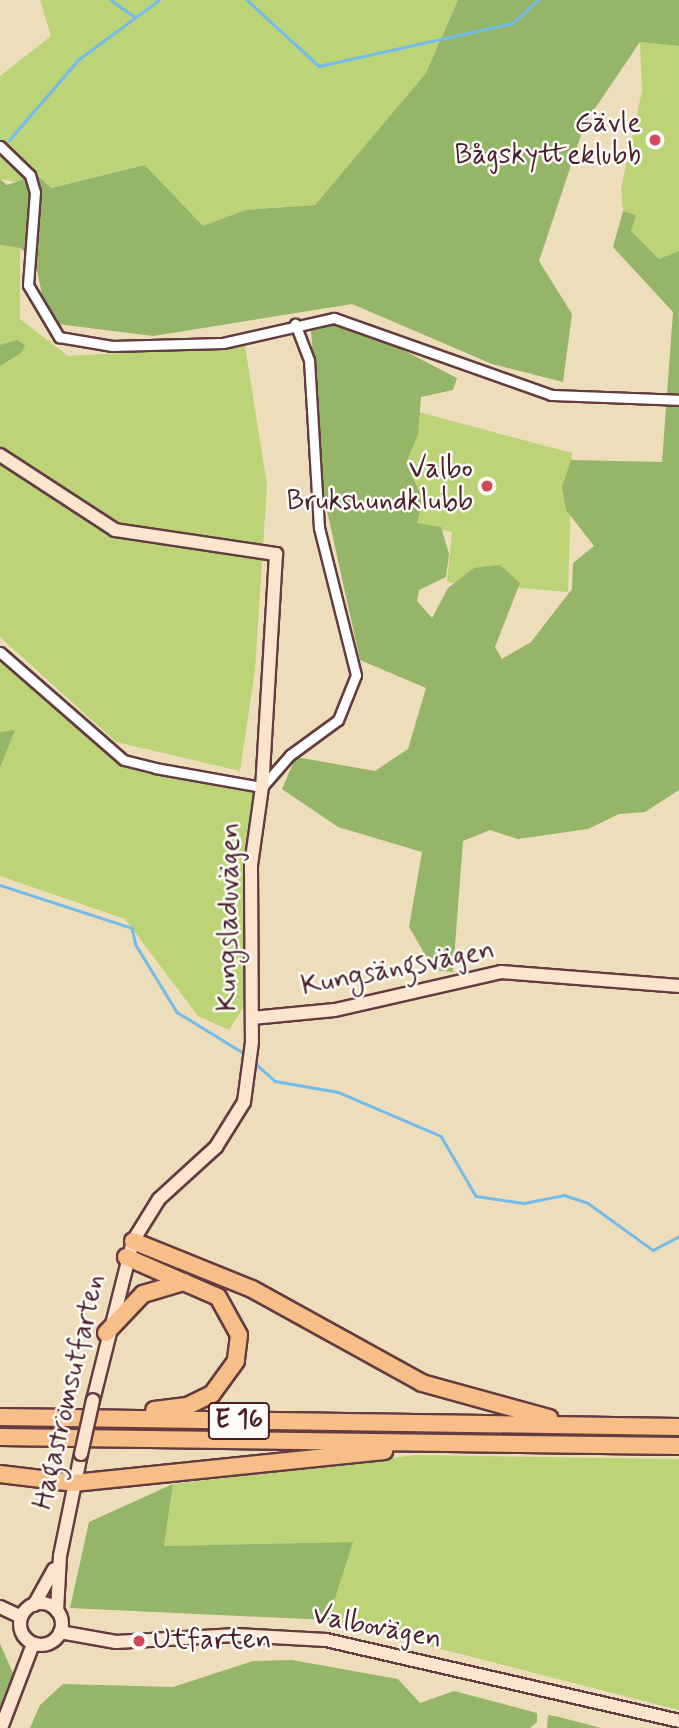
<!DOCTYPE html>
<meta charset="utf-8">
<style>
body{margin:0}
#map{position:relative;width:679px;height:1728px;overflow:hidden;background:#eeddba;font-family:Mynerve,sans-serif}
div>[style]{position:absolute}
.green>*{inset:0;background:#bcd377}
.forest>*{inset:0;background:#95b568}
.stream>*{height:2.5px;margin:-1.25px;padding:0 1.25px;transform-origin:1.25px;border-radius:1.25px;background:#72bceb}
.roads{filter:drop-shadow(2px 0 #633c40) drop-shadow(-2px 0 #633c40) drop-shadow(0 2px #633c40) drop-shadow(0 -2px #633c40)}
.street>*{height:9px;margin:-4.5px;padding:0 4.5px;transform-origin:4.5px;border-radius:4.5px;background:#fff}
.secondary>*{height:12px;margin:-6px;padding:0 6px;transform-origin:6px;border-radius:6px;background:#fce5cf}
.secondary>.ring{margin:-6px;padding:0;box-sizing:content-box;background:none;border:12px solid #fce5cf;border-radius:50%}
.highway>*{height:16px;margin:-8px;padding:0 8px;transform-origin:8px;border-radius:8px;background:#f7be88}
.bridges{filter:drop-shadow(2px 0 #633c40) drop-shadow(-2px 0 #633c40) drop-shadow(0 2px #633c40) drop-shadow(0 -2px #633c40)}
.secondary-bridge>*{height:12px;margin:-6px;padding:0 6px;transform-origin:6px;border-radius:6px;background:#fce5cf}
.dots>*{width:19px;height:19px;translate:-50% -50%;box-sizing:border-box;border:4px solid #fdfcf7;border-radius:50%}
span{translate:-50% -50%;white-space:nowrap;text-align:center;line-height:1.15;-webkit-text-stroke:5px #fdfcf7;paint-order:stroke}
.shield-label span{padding:2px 5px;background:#fdfcf7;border:2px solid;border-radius:5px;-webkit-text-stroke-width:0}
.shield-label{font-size:26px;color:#4a1f2b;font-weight:700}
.poi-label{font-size:28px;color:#4a1f2b}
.right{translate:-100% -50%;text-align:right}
.left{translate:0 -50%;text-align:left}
.street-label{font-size:28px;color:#4a1f2b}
</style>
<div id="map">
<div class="green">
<div style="clip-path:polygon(40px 0,458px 0,426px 73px,315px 205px,245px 210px,203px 226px,145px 165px,50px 188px,0 179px,0 76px,51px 36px)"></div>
<div style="clip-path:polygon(640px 42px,679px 46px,679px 251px,659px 259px,631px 231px,635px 215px,623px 211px,621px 189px,642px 91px)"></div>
<div style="clip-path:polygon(0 245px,20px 248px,20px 319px,68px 356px,245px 346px,267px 485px,255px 670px,240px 771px,116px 742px,0 637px,0 366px,11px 344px,0 345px)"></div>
<div style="clip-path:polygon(411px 410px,572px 453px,568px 592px,447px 582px,452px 532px,399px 519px)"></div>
<div style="clip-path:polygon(0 662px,114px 759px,152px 774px,258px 793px,248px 1000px,229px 1030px,198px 1016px,125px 919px,0 876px,0 768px,14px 731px,0 732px)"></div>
<div style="clip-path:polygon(417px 1455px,679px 1459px,679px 1710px,328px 1620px,352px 1542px,164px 1546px,173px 1484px)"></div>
</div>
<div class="forest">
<div style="clip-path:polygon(458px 0,679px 0,679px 46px,640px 42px,585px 123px,539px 261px,572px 314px,563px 382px,492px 364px,352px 304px,153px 336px,57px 324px,44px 305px,35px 260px,20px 248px,0 245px,0 179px,7px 185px,37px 175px,51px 188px,145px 165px,203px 226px,245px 210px,315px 205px,426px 73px)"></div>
<div style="clip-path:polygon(623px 211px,636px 215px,631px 231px,659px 259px,679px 251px,679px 790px,645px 812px,619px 814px,588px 829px,518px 839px,490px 830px,463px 841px,453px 972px,434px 970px,409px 927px,422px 852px,338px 827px,282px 789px,296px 757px,375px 771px,408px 749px,426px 688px,360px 660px,322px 488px,311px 329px,333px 322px,370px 333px,457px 378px,453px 390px,421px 397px,418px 434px,406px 463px,423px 500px,417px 523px,441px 527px,449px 554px,446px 577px,419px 590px,417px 601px,432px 618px,448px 588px,474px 568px,500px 565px,520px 583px,495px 647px,502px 659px,531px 642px,572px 589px,573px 563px,594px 546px,566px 510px,562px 487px,571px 460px,662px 462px,673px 312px,613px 247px)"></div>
<div style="clip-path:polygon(17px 340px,25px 345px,21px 353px,0 366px,0 345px)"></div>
<div style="clip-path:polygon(15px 730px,0 768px,0 732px)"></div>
<div style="clip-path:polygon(173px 1484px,164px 1546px,353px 1542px,328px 1620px,70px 1608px,89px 1522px)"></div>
<div style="clip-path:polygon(0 1644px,13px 1673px,0 1707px)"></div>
<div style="clip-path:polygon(292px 1660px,398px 1679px,420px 1703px,454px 1691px,537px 1713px,537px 1722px,530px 1728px,30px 1728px,40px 1705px,63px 1684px,173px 1687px,253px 1661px)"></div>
<div style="clip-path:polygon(548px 1715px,559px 1717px,601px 1728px,547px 1728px)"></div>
</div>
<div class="stream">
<div style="left:111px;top:0;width:28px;rotate:35deg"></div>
<div style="left:247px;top:0;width:98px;rotate:42.5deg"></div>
<div style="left:319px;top:66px;width:199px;rotate:-12.5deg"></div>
<div style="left:513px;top:23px;width:34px;rotate:-43deg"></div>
<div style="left:9px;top:140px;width:107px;rotate:-49.2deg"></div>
<div style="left:79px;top:59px;width:99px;rotate:-36.4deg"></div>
<div style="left:0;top:885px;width:139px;rotate:18deg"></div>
<div style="left:132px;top:928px;width:17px;rotate:77deg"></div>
<div style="left:136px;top:945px;width:79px;rotate:58.5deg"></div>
<div style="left:177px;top:1012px;width:82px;rotate:31.6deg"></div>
<div style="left:254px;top:1062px;width:28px;rotate:42deg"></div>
<div style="left:275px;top:1081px;width:64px;rotate:9.9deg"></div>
<div style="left:338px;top:1092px;width:112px;rotate:23.1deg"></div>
<div style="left:441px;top:1136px;width:69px;rotate:59.7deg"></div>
<div style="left:476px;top:1196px;width:49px;rotate:8.3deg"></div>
<div style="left:524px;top:1203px;width:41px;rotate:-11.3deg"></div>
<div style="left:564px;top:1195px;width:25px;rotate:18deg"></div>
<div style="left:588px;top:1203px;width:80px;rotate:35.9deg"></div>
<div style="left:653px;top:1250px;width:30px;rotate:-28deg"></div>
</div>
<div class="roads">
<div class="street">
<div style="left:0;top:146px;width:42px;rotate:44deg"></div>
<div style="left:30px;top:175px;width:18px;rotate:74deg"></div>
<div style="left:35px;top:192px;width:93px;rotate:94.3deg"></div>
<div style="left:28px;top:285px;width:61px;rotate:59.2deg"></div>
<div style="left:59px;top:337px;width:54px;rotate:9.6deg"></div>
<div style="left:112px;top:346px;width:111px;rotate:-1.5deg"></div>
<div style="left:223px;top:343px;width:114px;rotate:-12.7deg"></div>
<div style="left:334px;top:318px;width:230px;rotate:19.5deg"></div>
<div style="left:551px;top:395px;width:128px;rotate:2.2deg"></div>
<div style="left:0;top:652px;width:164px;rotate:41.1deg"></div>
<div style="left:124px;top:760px;width:32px;rotate:14deg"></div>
<div style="left:155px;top:768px;width:109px;rotate:10.1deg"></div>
<div style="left:262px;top:787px;width:43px;rotate:-48.8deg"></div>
<div style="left:290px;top:755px;width:59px;rotate:-36.1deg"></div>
<div style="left:338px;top:720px;width:48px;rotate:-68.2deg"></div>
<div style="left:356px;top:675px;width:152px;rotate:-104.1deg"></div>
<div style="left:319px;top:528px;width:168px;rotate:-93.4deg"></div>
<div style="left:309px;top:360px;width:39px;rotate:-111deg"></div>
</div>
<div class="secondary">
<div style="left:0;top:455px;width:137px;rotate:33.1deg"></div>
<div style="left:115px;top:530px;width:163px;rotate:8.5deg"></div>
<div style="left:276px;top:554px;width:233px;rotate:93.4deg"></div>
<div style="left:262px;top:787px;width:79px;rotate:98deg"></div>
<div style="left:251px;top:865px;width:177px;rotate:89.7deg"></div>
<div style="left:252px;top:1042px;width:61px;rotate:97.6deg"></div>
<div style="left:244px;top:1102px;width:53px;rotate:121.9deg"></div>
<div style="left:216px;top:1147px;width:77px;rotate:137.6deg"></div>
<div style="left:159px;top:1199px;width:49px;rotate:121.8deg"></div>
<div style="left:133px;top:1241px;width:164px;rotate:104.1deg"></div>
<div style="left:252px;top:1018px;width:83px;rotate:-5.5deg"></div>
<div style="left:335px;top:1010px;width:170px;rotate:-12.9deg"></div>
<div style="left:501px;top:972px;width:179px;rotate:4.5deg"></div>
<div class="ring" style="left:20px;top:1603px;width:30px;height:30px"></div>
<div style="left:34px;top:1605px;width:41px;rotate:-60.9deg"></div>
<div style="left:0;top:1607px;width:23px;rotate:25deg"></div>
<div style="left:57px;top:1611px;width:55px;rotate:-86.9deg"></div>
<div style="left:60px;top:1556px;width:104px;rotate:-78.4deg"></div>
<div style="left:60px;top:1632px;width:57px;rotate:10.1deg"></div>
<div style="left:116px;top:1642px;width:120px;rotate:-3.3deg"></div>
<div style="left:236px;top:1635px;width:90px;rotate:3.2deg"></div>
<div style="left:326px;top:1640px;width:362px;rotate:12.9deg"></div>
<div style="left:1px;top:1728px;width:90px;rotate:-69.1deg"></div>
</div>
<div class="highway">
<div style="left:133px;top:1241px;width:128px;rotate:22deg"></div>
<div style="left:252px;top:1289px;width:194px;rotate:28.9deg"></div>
<div style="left:422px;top:1383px;width:132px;rotate:15.4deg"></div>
<div style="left:126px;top:1257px;width:100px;rotate:23.5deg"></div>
<div style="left:218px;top:1297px;width:43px;rotate:61.1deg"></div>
<div style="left:239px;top:1335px;width:26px;rotate:97deg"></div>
<div style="left:236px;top:1361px;width:41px;rotate:126deg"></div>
<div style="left:212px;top:1394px;width:28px;rotate:154deg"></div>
<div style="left:187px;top:1406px;width:33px;rotate:173deg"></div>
<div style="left:106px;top:1333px;width:54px;rotate:-46.5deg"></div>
<div style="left:143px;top:1294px;width:43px;rotate:-16.3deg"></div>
<div style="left:0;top:1417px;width:679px;rotate:0.84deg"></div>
<div style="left:0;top:1437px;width:679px;rotate:0.76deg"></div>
<div style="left:0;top:1474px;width:75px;rotate:6.9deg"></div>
<div style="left:74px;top:1483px;width:312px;rotate:-5.9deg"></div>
</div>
</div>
<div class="bridges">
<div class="secondary-bridge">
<div style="left:81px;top:1454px;width:55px;rotate:-77.5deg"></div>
</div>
</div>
<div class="dots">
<div style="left:655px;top:140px;background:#d1495b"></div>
<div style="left:487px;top:486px;background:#d1495b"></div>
<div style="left:139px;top:1641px;background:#d1495b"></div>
</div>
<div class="shield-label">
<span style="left:239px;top:1421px">E 16</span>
</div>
<div class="poi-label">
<span class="right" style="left:641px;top:140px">Gävle<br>Bågskytteklubb</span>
<span class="right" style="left:473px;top:486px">Valbo<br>Brukshundklubb</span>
<span class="left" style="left:153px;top:1641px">Utfarten</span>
</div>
<div class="street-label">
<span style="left:230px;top:917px;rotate:-89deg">Kungsladuvägen</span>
<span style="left:398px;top:969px;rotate:-11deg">Kungsängsvägen</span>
<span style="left:70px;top:1392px;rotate:-77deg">Hagaströmsutfarten</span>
<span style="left:377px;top:1628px;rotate:11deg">Valbovägen</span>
</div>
</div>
